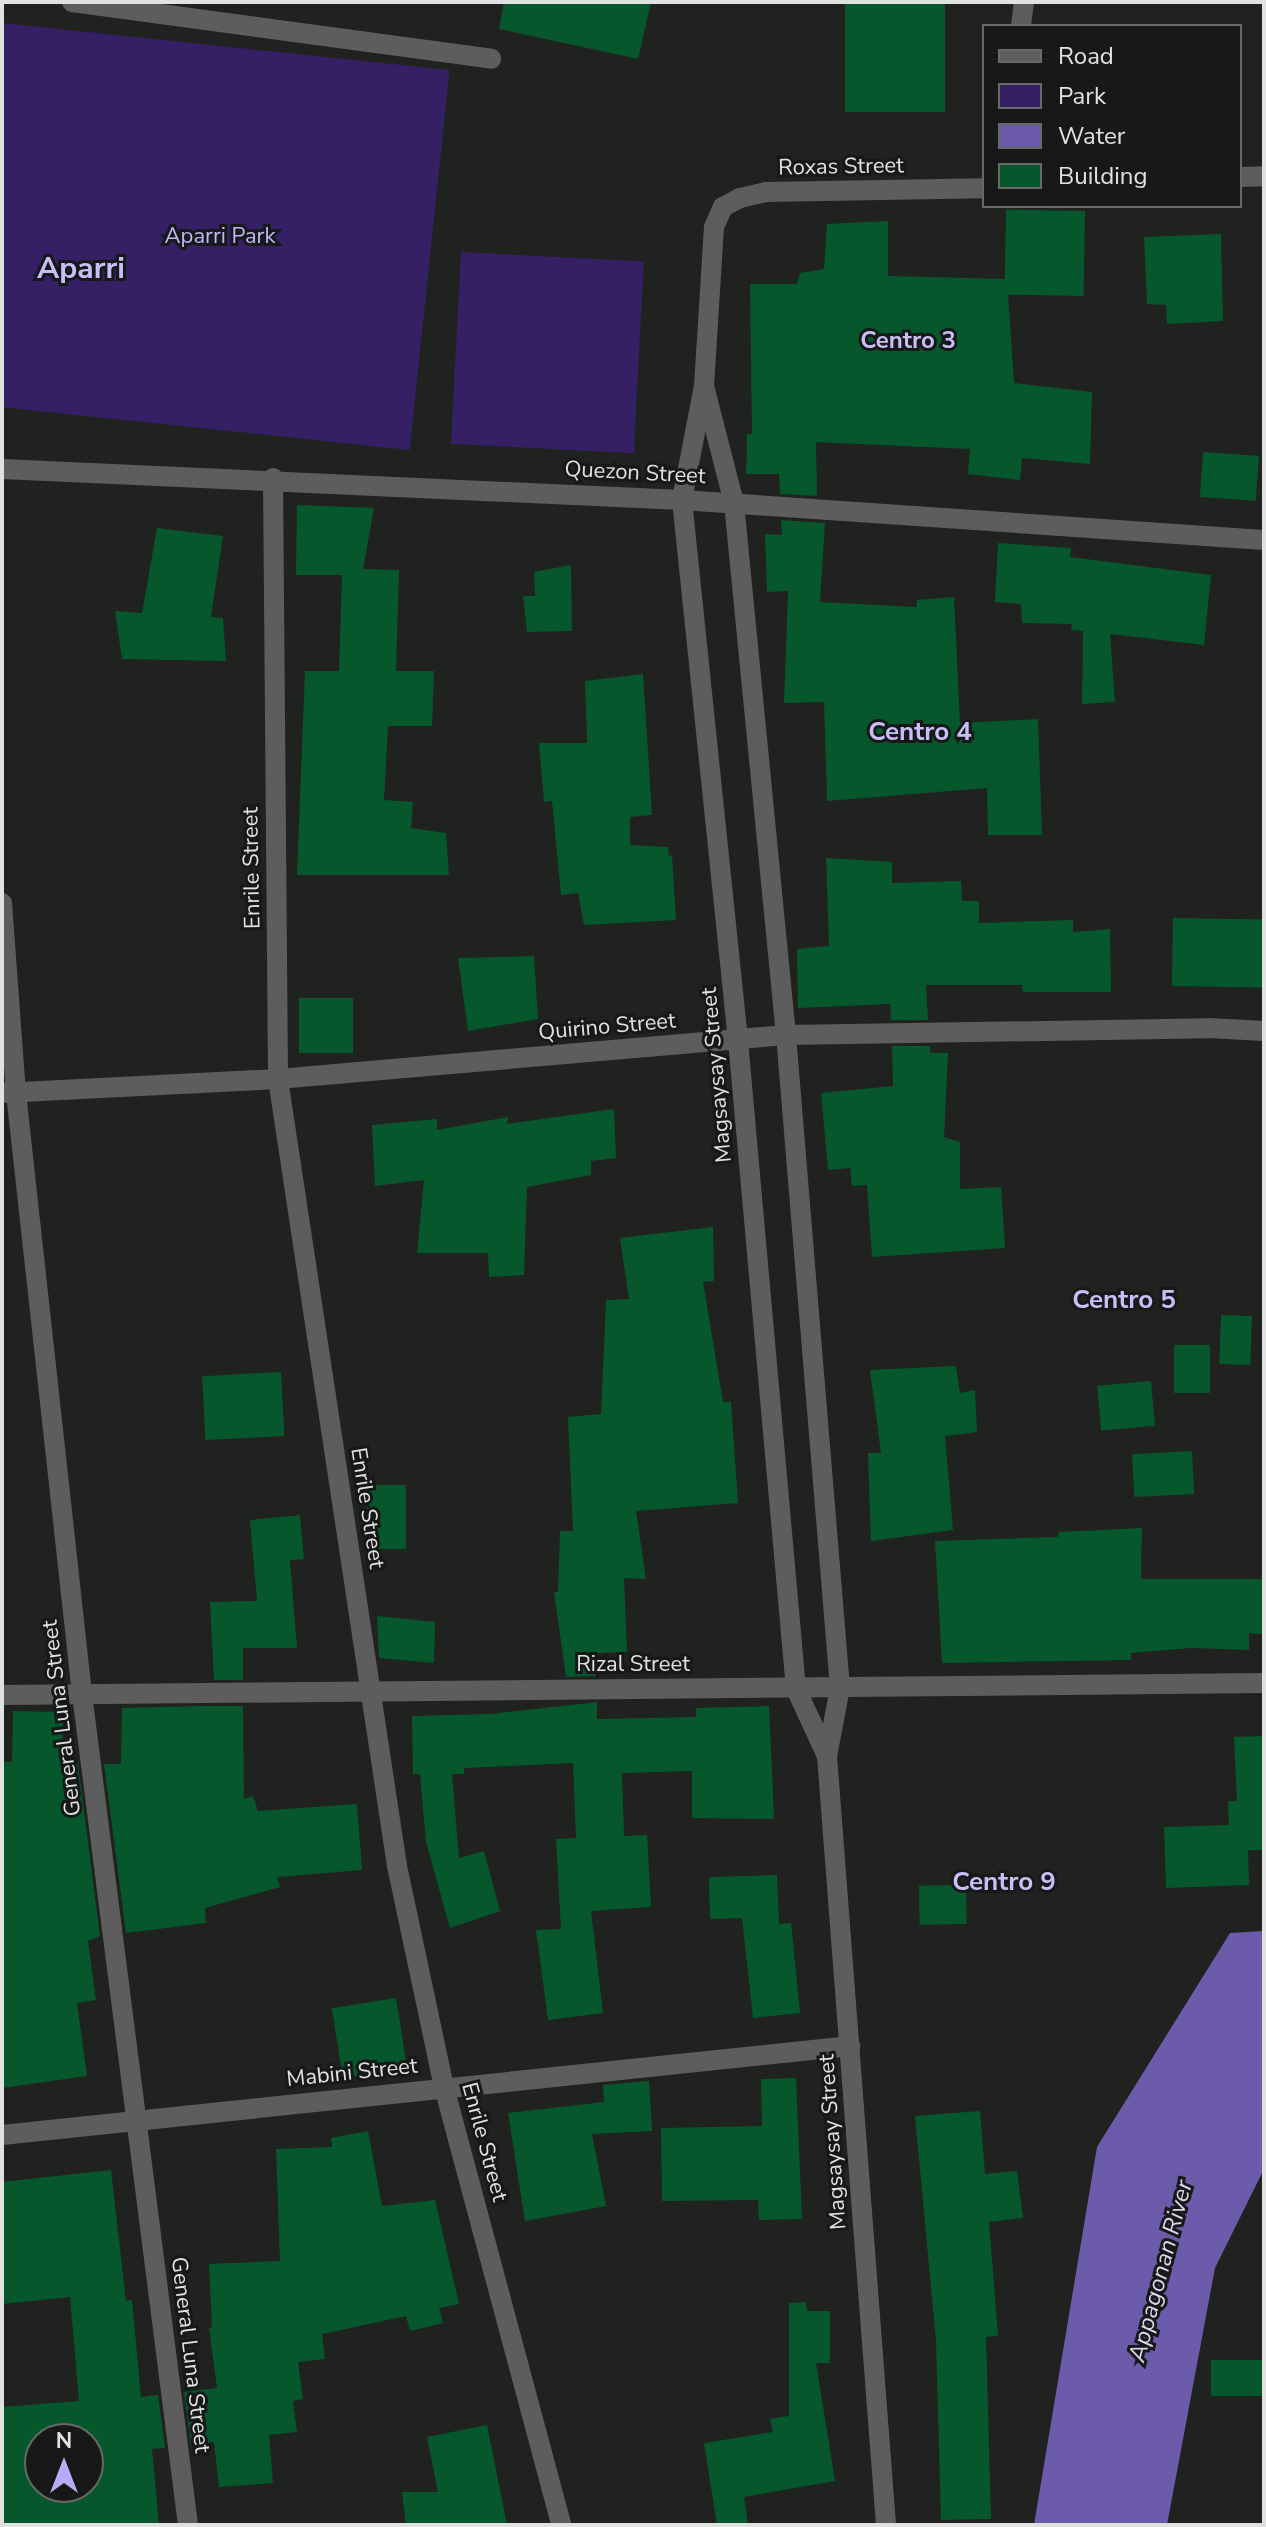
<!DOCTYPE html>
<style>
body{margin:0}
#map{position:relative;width:1266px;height:2527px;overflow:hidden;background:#202220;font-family:"Nunito Sans",sans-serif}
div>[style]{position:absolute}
.green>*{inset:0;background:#352066;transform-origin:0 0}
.water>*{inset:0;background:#6c5aab}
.building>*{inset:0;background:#07572c;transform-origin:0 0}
.minor>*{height:20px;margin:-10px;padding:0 10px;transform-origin:10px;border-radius:10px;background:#5c5d5c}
span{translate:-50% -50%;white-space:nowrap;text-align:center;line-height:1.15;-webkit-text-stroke:6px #161917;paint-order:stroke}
.street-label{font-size:22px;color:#e0e2e0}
.park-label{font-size:22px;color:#c1b5f8}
.neighbourhood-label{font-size:24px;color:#c8bff8;font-weight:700}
.water-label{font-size:24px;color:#d9d6ed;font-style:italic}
.quarter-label{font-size:26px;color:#c8bff8;font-weight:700}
.district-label{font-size:30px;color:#c8bff8;font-weight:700}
.frame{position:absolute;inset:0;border:4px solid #e0e2e0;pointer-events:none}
.legend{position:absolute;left:982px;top:24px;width:260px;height:184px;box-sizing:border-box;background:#161917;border:2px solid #676967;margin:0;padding:10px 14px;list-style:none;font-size:24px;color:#e0e2e0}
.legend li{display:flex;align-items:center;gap:16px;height:40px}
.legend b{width:40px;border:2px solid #676967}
.north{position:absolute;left:24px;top:2423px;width:80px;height:80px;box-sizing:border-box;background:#161917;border:2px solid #676967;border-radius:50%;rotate:0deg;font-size:22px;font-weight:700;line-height:32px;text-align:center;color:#e0e2e0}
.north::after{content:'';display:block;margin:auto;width:28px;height:36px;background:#b9abf7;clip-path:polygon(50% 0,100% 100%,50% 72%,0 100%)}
</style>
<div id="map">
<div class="green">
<div style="left:2px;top:23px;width:450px;height:382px;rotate:6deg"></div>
<div style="left:461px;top:252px;width:183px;height:192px;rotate:3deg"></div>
</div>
<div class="water">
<div style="clip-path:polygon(1264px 1931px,1264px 2169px,1215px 2268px,1167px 2525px,1034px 2525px,1097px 2147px,1230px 1933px)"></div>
</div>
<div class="building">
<div style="clip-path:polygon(504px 2px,651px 2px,638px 59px,499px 29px)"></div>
<div style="left:845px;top:2px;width:100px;height:110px"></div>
<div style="left:1085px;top:211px;width:85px;height:79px;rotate:91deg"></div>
<div style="clip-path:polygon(888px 221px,888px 276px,1007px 279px,1014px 383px,1092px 392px,1090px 464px,1022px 458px,1020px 480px,968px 474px,970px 449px,816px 442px,817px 496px,780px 494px,779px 474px,746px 474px,747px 434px,752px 434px,750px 284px,797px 284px,800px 273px,824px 269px,827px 224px)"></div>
<div style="clip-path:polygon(1221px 234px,1223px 321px,1167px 324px,1166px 305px,1147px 304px,1144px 237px)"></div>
<div style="left:1203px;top:452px;width:56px;height:45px;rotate:4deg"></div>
<div style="clip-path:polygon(297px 505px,374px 508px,363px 569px,399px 570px,396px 671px,434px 671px,432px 726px,388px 726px,384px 800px,413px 802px,411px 828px,446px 833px,449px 875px,297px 875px,305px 671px,339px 671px,342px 575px,296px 575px)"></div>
<div style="clip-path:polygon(781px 520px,825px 523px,820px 602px,917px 607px,917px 600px,954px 597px,960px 723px,1038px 719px,1042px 835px,988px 835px,987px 788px,827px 801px,824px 702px,784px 703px,788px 591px,767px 592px,765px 534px,782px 535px)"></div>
<div style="clip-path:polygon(157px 528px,223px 536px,211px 617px,223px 618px,226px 661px,122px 659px,115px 611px,142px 613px)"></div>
<div style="clip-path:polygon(998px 543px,1071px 548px,1070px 557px,1211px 575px,1204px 645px,1110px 634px,1115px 702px,1082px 704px,1083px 631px,1071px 630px,1072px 624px,1022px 623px,1021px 604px,995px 602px)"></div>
<div style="clip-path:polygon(571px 565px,572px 631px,527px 632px,523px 596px,535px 596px,534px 572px)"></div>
<div style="clip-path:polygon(643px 674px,652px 815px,630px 817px,630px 845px,668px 847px,669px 856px,672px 855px,676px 920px,584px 925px,578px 893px,561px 895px,552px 801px,544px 802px,539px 743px,587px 743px,585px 681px)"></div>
<div style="clip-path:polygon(826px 858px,892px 862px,892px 883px,961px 881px,962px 901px,979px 901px,979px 923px,1073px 920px,1073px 932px,1110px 929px,1111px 992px,1023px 992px,1022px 985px,926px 985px,928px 1020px,891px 1020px,890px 1004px,798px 1008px,797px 949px,829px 946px)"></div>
<div style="left:1173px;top:918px;width:91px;height:68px;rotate:1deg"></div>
<div style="clip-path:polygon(534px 956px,538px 1019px,468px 1031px,458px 958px)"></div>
<div style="left:353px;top:998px;width:55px;height:54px;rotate:90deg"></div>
<div style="clip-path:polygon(892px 1046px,930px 1046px,930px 1053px,948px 1053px,944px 1137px,960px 1142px,960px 1189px,1001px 1187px,1005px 1248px,872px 1257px,867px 1185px,852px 1186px,850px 1168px,828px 1170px,821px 1093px,893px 1086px)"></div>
<div style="clip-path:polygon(614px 1109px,616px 1158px,591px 1161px,591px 1175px,527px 1187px,524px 1275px,489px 1277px,488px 1253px,417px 1253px,424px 1180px,375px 1186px,372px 1125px,437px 1119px,437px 1130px,508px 1117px,507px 1124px)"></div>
<div style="clip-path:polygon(713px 1227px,714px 1281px,703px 1282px,723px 1402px,731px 1402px,738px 1503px,636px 1511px,646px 1579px,624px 1578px,627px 1652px,597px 1653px,597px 1676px,566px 1677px,554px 1592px,558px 1592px,560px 1531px,573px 1531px,568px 1417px,601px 1414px,606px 1300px,629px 1299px,620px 1238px)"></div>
<div style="left:1221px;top:1315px;width:31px;height:49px;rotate:2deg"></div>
<div style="left:1174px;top:1345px;width:36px;height:48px"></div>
<div style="clip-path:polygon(956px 1366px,960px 1393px,975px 1390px,977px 1432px,945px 1436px,953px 1530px,871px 1541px,868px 1453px,881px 1453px,870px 1370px)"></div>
<div style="left:281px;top:1372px;width:64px;height:79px;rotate:87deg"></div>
<div style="left:1151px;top:1381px;width:45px;height:54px;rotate:85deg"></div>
<div style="left:1192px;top:1451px;width:43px;height:60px;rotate:87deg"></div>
<div style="left:367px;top:1485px;width:39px;height:64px"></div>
<div style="clip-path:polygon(300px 1515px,304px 1559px,290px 1560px,297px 1648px,243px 1648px,243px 1680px,214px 1680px,210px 1602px,257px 1601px,250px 1520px)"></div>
<div style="clip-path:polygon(1142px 1528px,1141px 1579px,1264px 1579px,1264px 1634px,1249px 1633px,1249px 1650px,1191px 1648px,1131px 1653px,1131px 1660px,942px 1663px,935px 1541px,1058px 1537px,1059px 1532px)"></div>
<div style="clip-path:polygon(377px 1616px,435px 1622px,434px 1663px,379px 1658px)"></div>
<div style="clip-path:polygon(597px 1702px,597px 1719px,696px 1717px,696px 1708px,769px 1706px,774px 1819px,692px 1818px,692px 1771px,622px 1773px,624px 1836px,647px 1835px,651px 1907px,591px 1911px,603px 2013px,548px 2020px,536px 1930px,561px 1929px,556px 1839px,576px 1838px,573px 1763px,464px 1768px,464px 1774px,452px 1774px,459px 1858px,484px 1851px,500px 1911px,450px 1928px,426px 1842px,420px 1774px,413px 1774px,412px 1716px,491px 1714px)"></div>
<div style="clip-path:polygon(200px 1706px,243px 1706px,244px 1799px,253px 1796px,258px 1811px,357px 1804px,362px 1870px,277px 1877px,280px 1887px,205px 1908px,206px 1923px,126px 1933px,104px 1764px,121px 1764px,122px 1708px)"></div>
<div style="clip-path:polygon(13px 1711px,63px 1712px,62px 1764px,78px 1764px,100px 1936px,88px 1941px,96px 2000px,77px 2003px,87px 2076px,2px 2088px,2px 1762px,12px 1762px)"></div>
<div style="clip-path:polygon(1264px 1736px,1264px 1850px,1248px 1850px,1249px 1885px,1166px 1888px,1164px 1827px,1229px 1825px,1228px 1801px,1237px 1801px,1234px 1737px)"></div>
<div style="clip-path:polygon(777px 1875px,779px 1924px,791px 1923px,800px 2013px,753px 2018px,742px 1918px,710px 1919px,709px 1877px)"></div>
<div style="left:966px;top:1885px;width:39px;height:47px;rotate:89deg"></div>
<div style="left:396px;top:1998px;width:71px;height:65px;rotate:81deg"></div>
<div style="clip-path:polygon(796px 2078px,802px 2219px,759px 2220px,758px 2200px,662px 2201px,661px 2128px,762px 2126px,761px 2079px)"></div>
<div style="clip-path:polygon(649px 2081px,652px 2131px,592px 2134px,606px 2206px,525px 2221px,508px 2113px,604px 2102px,603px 2085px)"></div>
<div style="clip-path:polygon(980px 2111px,985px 2174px,1017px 2171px,1023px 2218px,989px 2222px,998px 2336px,986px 2337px,991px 2519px,941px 2520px,936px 2341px,915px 2116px)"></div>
<div style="clip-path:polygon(368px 2131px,382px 2206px,435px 2200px,459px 2304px,439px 2308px,443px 2323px,410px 2331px,406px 2316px,322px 2334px,325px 2359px,298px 2362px,303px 2399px,293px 2401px,297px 2432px,269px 2435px,273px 2483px,219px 2487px,214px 2442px,191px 2445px,184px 2392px,217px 2388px,209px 2328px,212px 2327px,209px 2264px,280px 2261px,276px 2149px,332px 2147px,331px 2138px)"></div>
<div style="clip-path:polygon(evenodd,111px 2170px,126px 2301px,132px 2300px,141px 2397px,158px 2395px,165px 2448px,152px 2449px,159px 2525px,2px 2525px,2px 2407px,79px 2401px,70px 2297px,2px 2304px,2px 2182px,111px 2170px,40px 2439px,88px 2439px,88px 2487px,40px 2487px,40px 2439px)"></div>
<div style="clip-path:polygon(806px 2302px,807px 2311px,830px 2311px,830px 2363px,816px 2363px,835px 2481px,744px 2497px,748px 2525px,717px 2525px,704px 2443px,773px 2432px,770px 2419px,789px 2416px,789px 2303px)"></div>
<div style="left:1264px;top:2360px;width:36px;height:53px;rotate:90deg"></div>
<div style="clip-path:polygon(487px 2425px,507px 2525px,406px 2525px,402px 2492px,438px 2492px,427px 2437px)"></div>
</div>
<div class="minor">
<div style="left:72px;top:2px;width:423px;rotate:7.7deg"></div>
<div style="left:1021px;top:26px;width:24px;rotate:-83deg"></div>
<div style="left:1240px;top:177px;width:24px;rotate:-2deg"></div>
<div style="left:704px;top:386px;width:121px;rotate:75.6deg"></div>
<div style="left:734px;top:503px;width:535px;rotate:84.42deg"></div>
<div style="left:786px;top:1035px;width:655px;rotate:85.27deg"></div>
<div style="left:840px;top:1688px;width:69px;rotate:100.8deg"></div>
<div style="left:827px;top:1756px;width:771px;rotate:85.61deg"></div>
<div style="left:2px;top:469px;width:681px;rotate:2.61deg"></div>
<div style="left:682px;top:500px;width:583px;rotate:3.93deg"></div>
<div style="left:273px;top:478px;width:601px;rotate:89.52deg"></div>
<div style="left:278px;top:1079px;width:796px;rotate:81.4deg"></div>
<div style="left:397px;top:1866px;width:226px;rotate:78deg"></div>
<div style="left:444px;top:2087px;width:453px;rotate:75deg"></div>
<div style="left:2px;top:903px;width:191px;rotate:85.8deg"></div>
<div style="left:16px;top:1093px;width:605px;rotate:83.73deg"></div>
<div style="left:82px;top:1694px;width:838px;rotate:82.73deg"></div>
<div style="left:2px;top:1093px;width:276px;rotate:-2.9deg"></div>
<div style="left:278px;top:1079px;width:510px;rotate:-4.95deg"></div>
<div style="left:786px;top:1035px;width:423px;rotate:-0.9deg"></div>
<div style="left:1209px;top:1028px;width:55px;rotate:3.1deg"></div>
<div style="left:2px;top:1695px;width:1262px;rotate:-0.54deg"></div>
<div style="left:827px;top:1756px;width:74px;rotate:-114.8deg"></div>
<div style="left:796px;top:1689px;width:652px;rotate:-95.11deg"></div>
<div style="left:738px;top:1040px;width:543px;rotate:-95.92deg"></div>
<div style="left:682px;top:500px;width:116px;rotate:-79.1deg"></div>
<div style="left:704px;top:386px;width:159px;rotate:-86.4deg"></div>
<div style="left:714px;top:227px;width:22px;rotate:-66deg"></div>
<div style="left:723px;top:207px;width:19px;rotate:-28deg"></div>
<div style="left:740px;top:198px;width:26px;rotate:-13deg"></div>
<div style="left:765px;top:192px;width:219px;rotate:-1deg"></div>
<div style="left:2px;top:2135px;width:853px;rotate:-5.99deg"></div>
</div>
<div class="street-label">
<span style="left:841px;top:167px;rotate:-1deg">Roxas Street</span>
<span style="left:635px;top:473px;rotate:3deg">Quezon Street</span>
<span style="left:252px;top:868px;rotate:-91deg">Enrile Street</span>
<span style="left:607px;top:1027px;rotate:-5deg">Quirino Street</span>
<span style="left:717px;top:1075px;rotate:-95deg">Magsaysay Street</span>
<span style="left:367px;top:1508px;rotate:81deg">Enrile Street</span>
<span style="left:633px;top:1665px">Rizal Street</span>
<span style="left:62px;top:1718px;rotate:-97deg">General Luna Street</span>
<span style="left:352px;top:2073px;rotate:-6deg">Mabini Street</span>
<span style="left:484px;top:2142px;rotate:75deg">Enrile Street</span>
<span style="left:833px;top:2142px;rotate:-94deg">Magsaysay Street</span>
<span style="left:190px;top:2355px;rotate:83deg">General Luna Street</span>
</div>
<div class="park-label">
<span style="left:220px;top:237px">Aparri Park</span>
</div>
<div class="neighbourhood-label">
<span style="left:908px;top:341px">Centro 3</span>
</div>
<div class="water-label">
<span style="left:1161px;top:2271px;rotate:-75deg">Appagonan River</span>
</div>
<div class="quarter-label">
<span style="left:920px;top:732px">Centro 4</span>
<span style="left:1124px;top:1300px">Centro 5</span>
<span style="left:1004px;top:1882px">Centro 9</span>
</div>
<div class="district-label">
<span style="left:81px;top:269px">Aparri</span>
</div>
<div class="frame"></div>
<ul class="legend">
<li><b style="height:10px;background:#5c5d5c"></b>Road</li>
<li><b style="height:22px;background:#352066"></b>Park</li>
<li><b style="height:22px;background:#6c5aab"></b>Water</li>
<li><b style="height:22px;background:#07572c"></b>Building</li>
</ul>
<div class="north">N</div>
</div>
